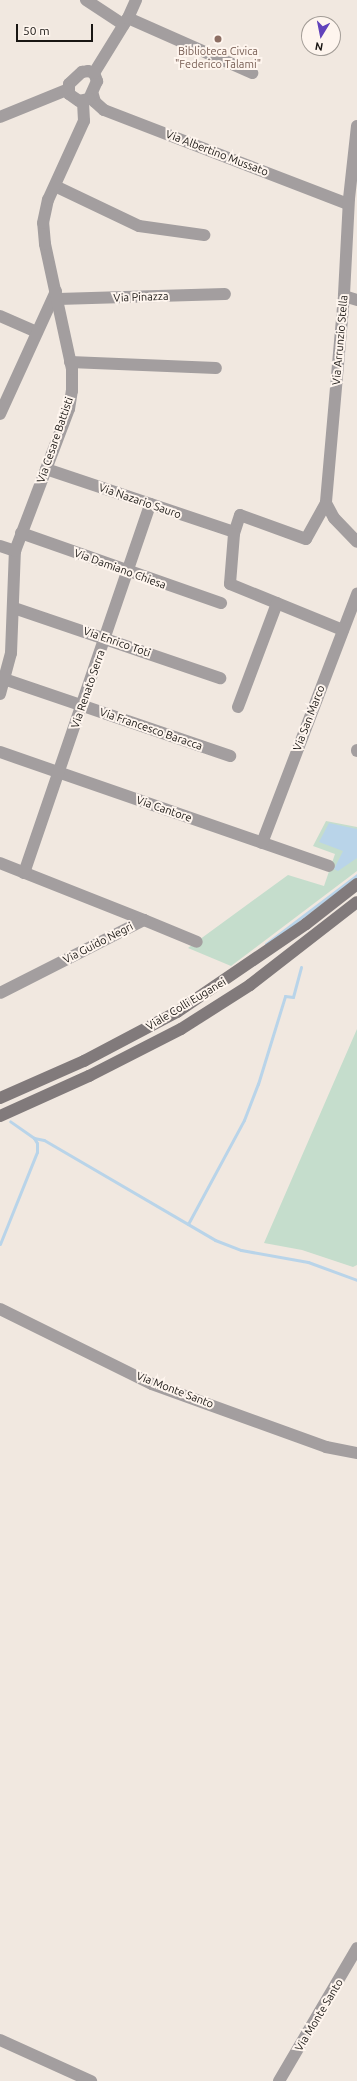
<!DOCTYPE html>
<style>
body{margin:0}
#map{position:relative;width:357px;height:2081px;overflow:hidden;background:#f1e8e0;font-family:Ubuntu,sans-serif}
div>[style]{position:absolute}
.green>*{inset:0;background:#c5ddcc}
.water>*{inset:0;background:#b9d4e9}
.stream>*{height:3px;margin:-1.5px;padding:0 1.5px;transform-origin:1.5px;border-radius:1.5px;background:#b9d4e9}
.minor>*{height:12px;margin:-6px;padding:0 6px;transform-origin:6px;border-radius:6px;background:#a39e9f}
.tertiary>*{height:12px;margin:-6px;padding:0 6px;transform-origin:6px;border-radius:6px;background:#a39e9f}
.secondary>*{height:12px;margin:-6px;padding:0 6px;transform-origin:6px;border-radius:6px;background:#817a7b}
.dots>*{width:11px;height:11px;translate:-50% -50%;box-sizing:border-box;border:2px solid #fef5ee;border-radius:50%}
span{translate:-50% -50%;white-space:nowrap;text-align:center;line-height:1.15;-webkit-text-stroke:4px #fef5ee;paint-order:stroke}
.education-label{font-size:11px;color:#785e54}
.street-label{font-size:11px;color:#191613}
.north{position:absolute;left:301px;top:16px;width:40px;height:40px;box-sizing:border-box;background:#fef5ee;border:1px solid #a29c96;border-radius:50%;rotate:190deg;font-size:11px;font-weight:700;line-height:16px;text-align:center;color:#191613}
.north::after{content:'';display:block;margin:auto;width:14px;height:18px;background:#6142bb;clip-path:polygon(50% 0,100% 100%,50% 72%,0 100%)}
.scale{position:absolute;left:16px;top:24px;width:77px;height:18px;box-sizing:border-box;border:2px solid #191613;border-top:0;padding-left:5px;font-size:12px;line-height:14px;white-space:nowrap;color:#191613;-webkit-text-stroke:3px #fef5ee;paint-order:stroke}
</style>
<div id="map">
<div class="green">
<div style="clip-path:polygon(326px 821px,357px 827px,357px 871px,231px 966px,188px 948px,288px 875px,324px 886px,335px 854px,313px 846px)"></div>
<div style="clip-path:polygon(357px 1029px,357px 1265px,353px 1267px,302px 1250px,264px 1243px)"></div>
</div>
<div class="water">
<div style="clip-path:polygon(329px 823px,357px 829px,357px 858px,338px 871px,334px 869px,343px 851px,319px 842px)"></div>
</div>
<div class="stream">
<div style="left:266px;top:944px;width:114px;rotate:-37.2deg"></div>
<div style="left:34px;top:1138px;width:10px;rotate:11deg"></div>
<div style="left:44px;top:1140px;width:198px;rotate:30.3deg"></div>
<div style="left:215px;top:1240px;width:28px;rotate:21deg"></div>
<div style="left:241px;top:1250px;width:68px;rotate:10.2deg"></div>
<div style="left:308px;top:1262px;width:52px;rotate:20.2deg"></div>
<div style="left:188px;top:1224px;width:118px;rotate:-61.7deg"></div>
<div style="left:244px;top:1120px;width:39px;rotate:-69deg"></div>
<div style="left:258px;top:1084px;width:92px;rotate:-72.9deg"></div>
<div style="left:285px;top:996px;width:8px;rotate:7deg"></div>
<div style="left:293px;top:997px;width:31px;rotate:-75deg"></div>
<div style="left:0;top:1244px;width:99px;rotate:-68.1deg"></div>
<div style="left:37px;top:1152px;width:9px;rotate:-90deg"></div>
<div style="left:37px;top:1143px;width:6px;rotate:-121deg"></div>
<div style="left:34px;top:1138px;width:29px;rotate:-145deg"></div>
</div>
<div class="minor">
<div style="left:86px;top:0;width:45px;rotate:33.3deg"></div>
<div style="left:93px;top:95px;width:7px;rotate:74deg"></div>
<div style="left:95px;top:102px;width:12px;rotate:42deg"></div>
<div style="left:104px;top:110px;width:261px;rotate:21.1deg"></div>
<div style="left:357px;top:126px;width:73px;rotate:96.3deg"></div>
<div style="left:349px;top:199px;width:97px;rotate:93deg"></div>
<div style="left:344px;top:296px;width:208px;rotate:95deg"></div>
<div style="left:326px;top:503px;width:17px;rotate:62deg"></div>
<div style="left:334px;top:518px;width:33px;rotate:46deg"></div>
<div style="left:55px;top:186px;width:93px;rotate:25.5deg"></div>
<div style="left:139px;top:226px;width:66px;rotate:7.9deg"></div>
<div style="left:344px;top:296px;width:14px;rotate:17deg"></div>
<div style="left:58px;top:299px;width:167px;rotate:-1.7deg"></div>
<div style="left:0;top:316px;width:40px;rotate:23.4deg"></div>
<div style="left:70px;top:362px;width:146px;rotate:2.4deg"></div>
<div style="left:0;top:414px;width:135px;rotate:-65.5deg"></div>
<div style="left:46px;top:469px;width:198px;rotate:18.5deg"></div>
<div style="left:326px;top:503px;width:41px;rotate:119.1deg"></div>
<div style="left:306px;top:539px;width:70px;rotate:-160deg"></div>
<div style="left:240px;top:515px;width:20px;rotate:108deg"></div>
<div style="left:234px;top:534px;width:50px;rotate:94.6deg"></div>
<div style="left:230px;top:584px;width:122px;rotate:22.2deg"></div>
<div style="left:21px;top:533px;width:212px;rotate:19.3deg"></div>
<div style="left:0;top:546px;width:16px;rotate:18deg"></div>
<div style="left:14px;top:608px;width:218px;rotate:18.8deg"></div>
<div style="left:4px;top:679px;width:239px;rotate:18.8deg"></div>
<div style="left:238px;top:707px;width:111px;rotate:-69.4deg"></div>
<div style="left:357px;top:751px;width:1px;rotate:-90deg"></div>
<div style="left:0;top:752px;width:348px;rotate:19.1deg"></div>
<div style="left:262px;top:843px;width:267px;rotate:-69.1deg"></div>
<div style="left:0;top:863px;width:155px;rotate:21.6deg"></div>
<div style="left:144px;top:920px;width:161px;rotate:153.1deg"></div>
<div style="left:24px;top:873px;width:390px;rotate:-71.1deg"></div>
<div style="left:144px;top:920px;width:57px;rotate:22.5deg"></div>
<div style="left:0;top:1309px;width:169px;rotate:26.3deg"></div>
<div style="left:152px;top:1384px;width:185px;rotate:19.9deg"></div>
<div style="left:326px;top:1447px;width:32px;rotate:11deg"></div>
<div style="left:0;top:2040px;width:100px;rotate:24.3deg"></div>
<div style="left:279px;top:2081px;width:154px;rotate:-59.6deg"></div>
</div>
<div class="tertiary">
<div style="left:128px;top:18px;width:136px;rotate:23.9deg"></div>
<div style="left:88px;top:71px;width:6px;rotate:18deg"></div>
<div style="left:94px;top:73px;width:9px;rotate:69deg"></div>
<div style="left:97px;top:81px;width:20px;rotate:114deg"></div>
<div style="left:89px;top:99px;width:10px;rotate:169deg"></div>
<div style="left:79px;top:101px;width:12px;rotate:-145deg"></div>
<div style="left:69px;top:94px;width:10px;rotate:-90deg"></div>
<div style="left:69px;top:84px;width:18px;rotate:-43deg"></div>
<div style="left:82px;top:72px;width:6px;rotate:-9deg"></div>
<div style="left:94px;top:73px;width:65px;rotate:-58.3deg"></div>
<div style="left:128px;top:18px;width:20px;rotate:-66deg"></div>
<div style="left:0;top:117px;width:74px;rotate:-22.1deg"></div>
<div style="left:0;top:694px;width:42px;rotate:-75deg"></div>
<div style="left:11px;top:653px;width:102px;rotate:-87.8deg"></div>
<div style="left:15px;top:551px;width:152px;rotate:-69.2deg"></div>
<div style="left:69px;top:409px;width:18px;rotate:-81deg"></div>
<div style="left:72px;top:391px;width:22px;rotate:-90deg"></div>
<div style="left:72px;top:369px;width:128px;rotate:-102.2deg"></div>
<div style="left:45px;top:244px;width:21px;rotate:-95deg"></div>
<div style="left:43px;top:223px;width:24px;rotate:-78deg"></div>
<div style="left:48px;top:200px;width:87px;rotate:-65.5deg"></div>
<div style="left:84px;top:121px;width:20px;rotate:-93deg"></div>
</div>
<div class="secondary">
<div style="left:0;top:1098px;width:92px;rotate:-23.8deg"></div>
<div style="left:84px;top:1061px;width:105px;rotate:-27.8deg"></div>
<div style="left:177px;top:1012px;width:156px;rotate:-34.3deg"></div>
<div style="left:306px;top:924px;width:65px;rotate:-38.1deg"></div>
<div style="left:0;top:1116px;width:98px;rotate:-24.2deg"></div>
<div style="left:89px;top:1076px;width:103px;rotate:-27.1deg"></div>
<div style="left:181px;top:1029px;width:82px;rotate:-32.5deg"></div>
<div style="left:250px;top:985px;width:135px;rotate:-37.8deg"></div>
</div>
<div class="dots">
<div style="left:218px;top:39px;background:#8d6e63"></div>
</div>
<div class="education-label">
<span style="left:218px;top:58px">Biblioteca Civica<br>"Federico Talami"</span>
</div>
<div class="street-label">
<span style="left:217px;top:153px;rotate:21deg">Via Albertino Mussato</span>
<span style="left:141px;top:297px;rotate:-2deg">Via Pinazza</span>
<span style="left:340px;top:340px;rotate:-85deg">Via Arrunzio Stella</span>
<span style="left:55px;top:440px;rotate:-71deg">Via Cesare Battisti</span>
<span style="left:140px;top:501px;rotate:19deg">Via Nazario Sauro</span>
<span style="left:120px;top:569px;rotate:20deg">Via Damiano Chiesa</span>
<span style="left:117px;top:642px;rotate:19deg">Via Enrico Toti</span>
<span style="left:88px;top:689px;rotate:-71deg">Via Renato Serra</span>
<span style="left:309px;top:718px;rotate:-69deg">Via San Marco</span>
<span style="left:151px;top:729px;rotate:19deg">Via Francesco Baracca</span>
<span style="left:164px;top:809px;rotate:19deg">Via Cantore</span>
<span style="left:98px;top:943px;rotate:-27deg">Via Guido Negri</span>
<span style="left:186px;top:1004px;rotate:-31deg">Viale Colli Euganei</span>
<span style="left:175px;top:1390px;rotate:21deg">Via Monte Santo</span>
<span style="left:319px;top:2015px;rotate:-59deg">Via Monte Santo</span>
</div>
<div class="north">N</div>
<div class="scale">50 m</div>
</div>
